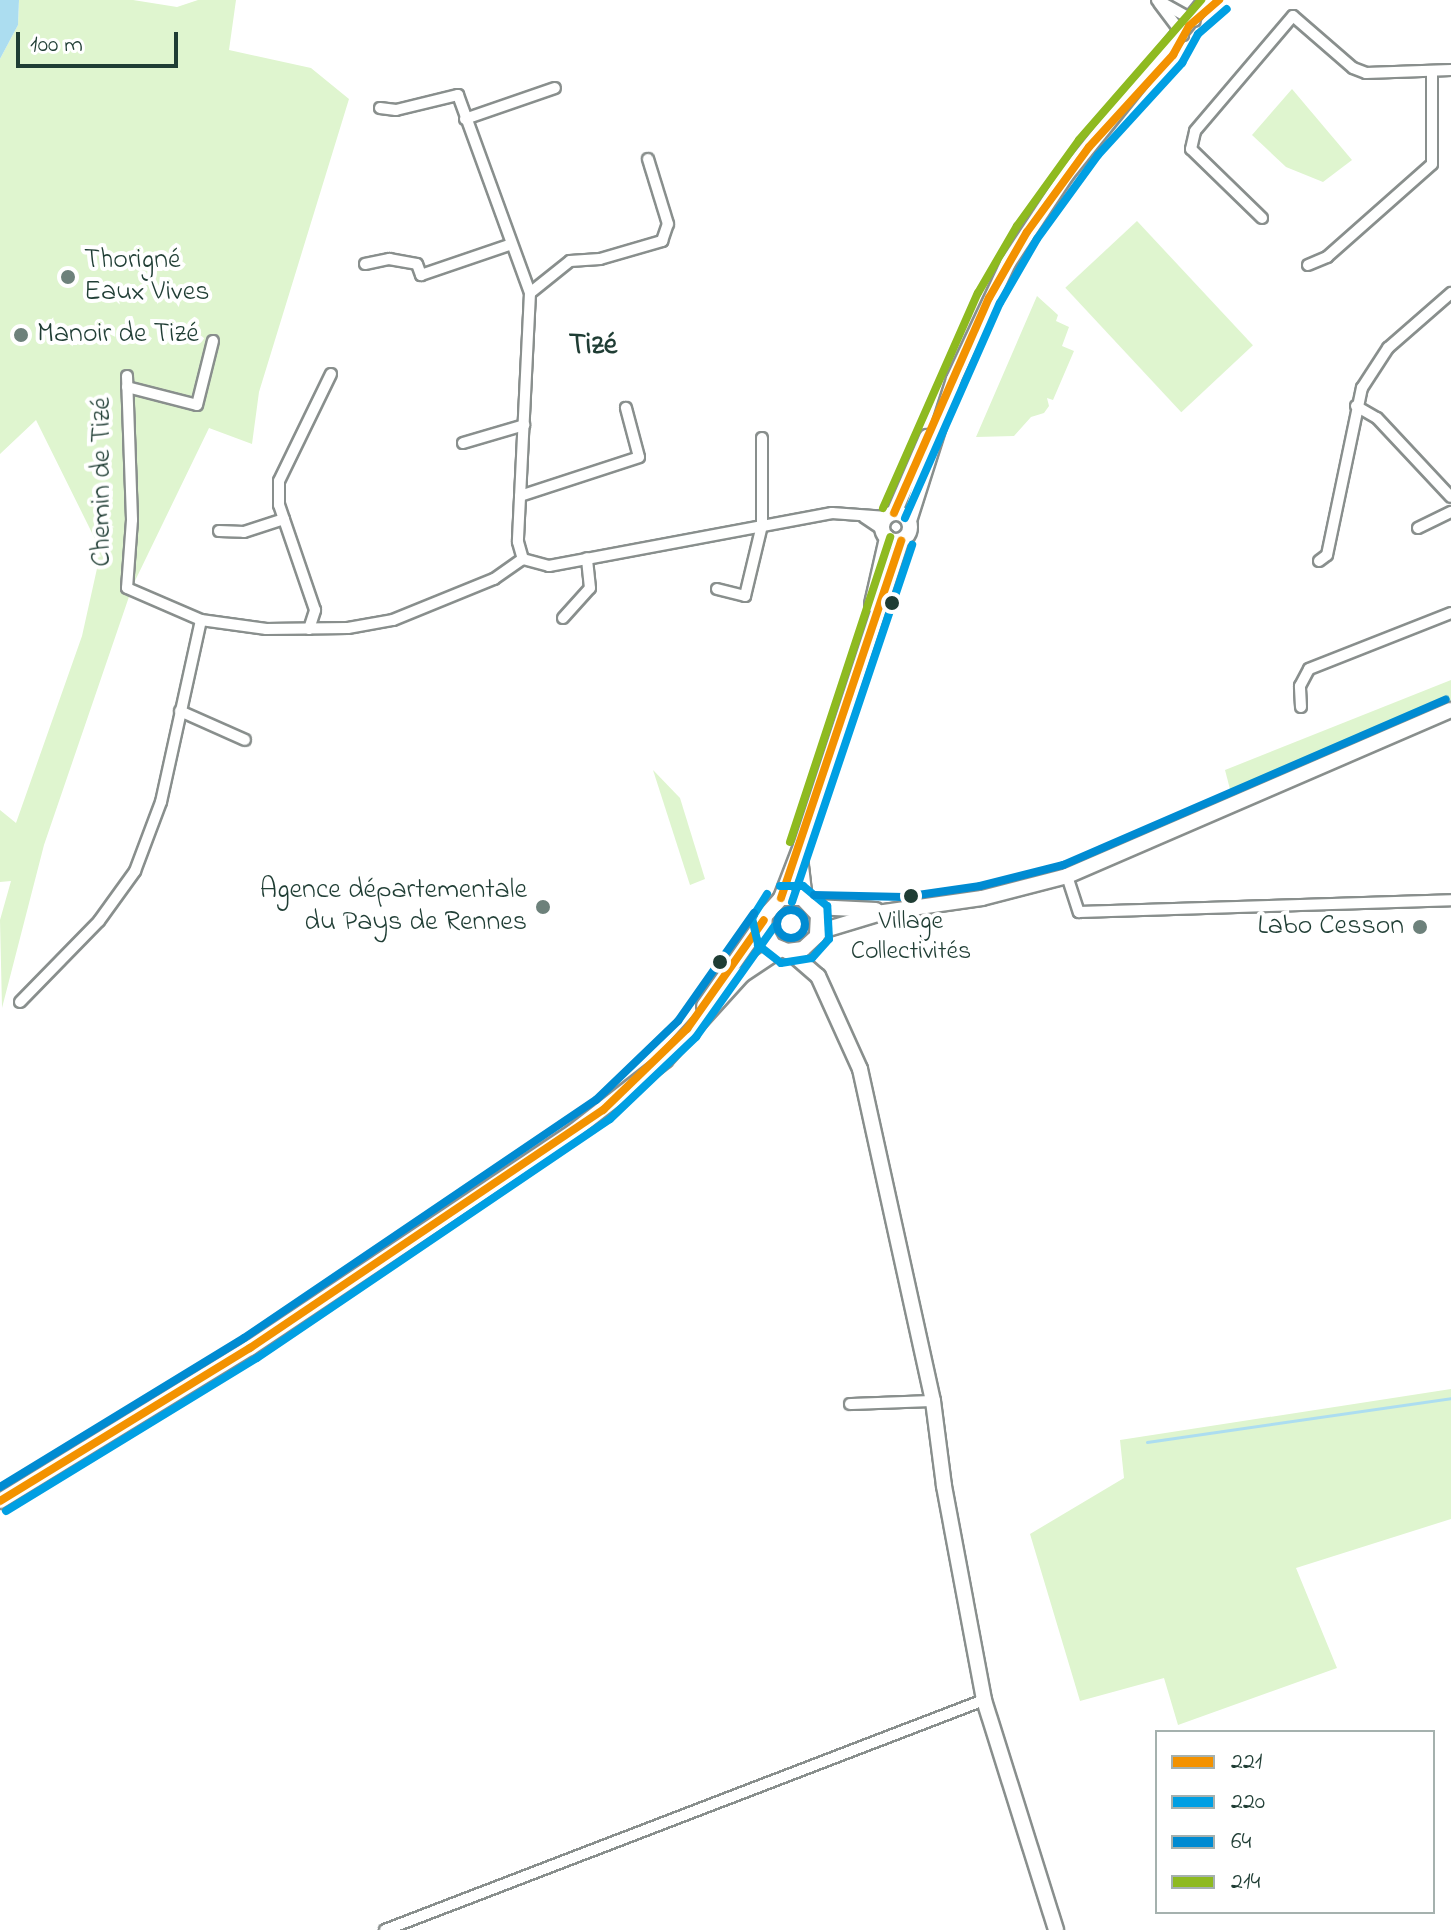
<!DOCTYPE html>
<meta charset="utf-8">
<style>
body{margin:0}
#map{position:relative;width:1451px;height:1930px;overflow:hidden;background:#fff;font-family:"Indie Flower",sans-serif}
div>[style]{position:absolute}
.green>*{inset:0;background:#dff5cf;transform-origin:0 0}
.water>*{inset:0;background:#acddf0}
.stream>*{height:3px;margin:-1.5px;padding:0 1.5px;transform-origin:1.5px;border-radius:1.5px;background:#acddf0}
.roads{filter:drop-shadow(2px 0 #898f8d) drop-shadow(-2px 0 #898f8d) drop-shadow(0 2px #898f8d) drop-shadow(0 -2px #898f8d)}
.street>*{height:10px;margin:-5px;padding:0 5px;transform-origin:5px;border-radius:5px;background:#fff}
.secondary>*{height:14px;margin:-7px;padding:0 7px;transform-origin:7px;border-radius:7px;background:#fff}
.secondary>.ring{margin:-7px;padding:0;box-sizing:content-box;background:none;border:14px solid #fff;border-radius:50%}
.bus-1>*{height:8px;margin:-4px;padding:0 4px;transform-origin:4px;border-radius:4px;background:#f39200}
.bus-2>*{height:8px;margin:-4px;padding:0 4px;transform-origin:4px;border-radius:4px;background:#009fe3}
.bus-3>*{height:8px;margin:-4px;padding:0 4px;transform-origin:4px;border-radius:4px;background:#008bd2}
.bus-3>.ring{margin:-4px;padding:0;box-sizing:content-box;background:none;border:8px solid #008bd2;border-radius:50%}
.bus-4>*{height:8px;margin:-4px;padding:0 4px;transform-origin:4px;border-radius:4px;background:#8eba20}
.dots>*{width:22px;height:22px;translate:-50% -50%;box-sizing:border-box;border:4px solid #fff;border-radius:50%}
span{translate:-50% -50%;white-space:nowrap;text-align:center;line-height:1.15;-webkit-text-stroke:8px #fff;paint-order:stroke}
.bus-label{font-size:26px;color:#1f3d34}
.poi-label{font-size:28px;color:#1f3d34}
.left{translate:0 -50%;text-align:left}
.right{translate:-100% -50%;text-align:right}
.street-label{font-size:28px;color:#1f3d34}
.neighbourhood-label{font-size:30px;color:#1f3d34;font-weight:700}
.legend{position:absolute;left:1155px;top:1730px;width:280px;height:184px;box-sizing:border-box;background:#fff;border:2px solid #a5b1ae;margin:0;padding:10px 14px;list-style:none;font-size:24px;color:#1f3d34}
.legend li{display:flex;align-items:center;gap:16px;height:40px}
.legend b{width:40px;border:2px solid #a5b1ae}
.scale{position:absolute;left:16px;top:32px;width:162px;height:36px;box-sizing:border-box;border:4px solid #1f3d34;border-top:0;padding-left:10px;font-size:24px;line-height:28px;white-space:nowrap;color:#1f3d34;-webkit-text-stroke:6px #fff;paint-order:stroke}
</style>
<div id="map">
<div class="green">
<div style="clip-path:polygon(19px 0,133px 0,177px 7px,198px 0,236px 0,229px 50px,311px 68px,349px 99px,259px 392px,252px 444px,209px 428px,133px 585px,44px 845px,2px 1008px,0 920px,11px 881px,0 882px,0 810px,16px 823px,82px 636px,98px 564px,96px 541px,36px 420px,0 454px,0 59px,18px 25px)"></div>
<div style="clip-path:polygon(1292px 89px,1352px 160px,1323px 182px,1286px 167px,1252px 135px)"></div>
<div style="left:1137px;top:221px;width:170px;height:98px;rotate:47deg"></div>
<div style="clip-path:polygon(1037px 296px,1058px 315px,1056px 321px,1069px 327px,1062px 346px,1074px 351px,1053px 400px,1047px 398px,1049px 406px,1044px 413px,1031px 417px,1014px 436px,976px 437px)"></div>
<div style="clip-path:polygon(1451px 680px,1451px 701px,1231px 793px,1225px 770px)"></div>
<div style="clip-path:polygon(653px 770px,680px 798px,705px 879px,690px 885px)"></div>
<div style="clip-path:polygon(1451px 1389px,1451px 1519px,1296px 1568px,1337px 1668px,1178px 1725px,1164px 1678px,1080px 1701px,1030px 1534px,1124px 1478px,1120px 1440px)"></div>
</div>
<div class="water">
<div style="clip-path:polygon(0 0,19px 0,18px 25px,0 59px)"></div>
</div>
<div class="stream">
<div style="left:1147px;top:1442px;width:307px;rotate:-8.2deg"></div>
</div>
<div class="roads">
<div class="street">
<div style="left:1157px;top:0;width:43px;rotate:28.9deg"></div>
<div style="left:1159px;top:3px;width:40px;rotate:53deg"></div>
<div style="left:380px;top:108px;width:16px;rotate:7deg"></div>
<div style="left:396px;top:110px;width:64px;rotate:-13.6deg"></div>
<div style="left:458px;top:95px;width:211px;rotate:70deg"></div>
<div style="left:530px;top:293px;width:249px;rotate:92.8deg"></div>
<div style="left:518px;top:542px;width:18px;rotate:74deg"></div>
<div style="left:465px;top:119px;width:95px;rotate:-19deg"></div>
<div style="left:1262px;top:218px;width:99px;rotate:-135.8deg"></div>
<div style="left:1191px;top:149px;width:18px;rotate:-77deg"></div>
<div style="left:1195px;top:131px;width:151px;rotate:-49.6deg"></div>
<div style="left:1293px;top:16px;width:79px;rotate:40.9deg"></div>
<div style="left:1353px;top:68px;width:14px;rotate:21deg"></div>
<div style="left:1366px;top:73px;width:85px;rotate:-2deg"></div>
<div style="left:365px;top:264px;width:25px;rotate:-12deg"></div>
<div style="left:389px;top:259px;width:28px;rotate:10deg"></div>
<div style="left:417px;top:264px;width:12px;rotate:70deg"></div>
<div style="left:421px;top:275px;width:93px;rotate:-18.8deg"></div>
<div style="left:1308px;top:265px;width:21px;rotate:-23deg"></div>
<div style="left:1327px;top:257px;width:140px;rotate:-41.5deg"></div>
<div style="left:1432px;top:164px;width:93px;rotate:-90deg"></div>
<div style="left:530px;top:293px;width:51px;rotate:-38.7deg"></div>
<div style="left:570px;top:261px;width:30px;rotate:-4deg"></div>
<div style="left:600px;top:259px;width:65px;rotate:-16.2deg"></div>
<div style="left:662px;top:241px;width:18px;rotate:-71deg"></div>
<div style="left:668px;top:224px;width:68px;rotate:-107.1deg"></div>
<div style="left:127px;top:376px;width:144px;rotate:88deg"></div>
<div style="left:132px;top:520px;width:68px;rotate:94.2deg"></div>
<div style="left:127px;top:588px;width:81px;rotate:23.4deg"></div>
<div style="left:201px;top:620px;width:66px;rotate:7.9deg"></div>
<div style="left:266px;top:629px;width:82px;rotate:-0.7deg"></div>
<div style="left:348px;top:628px;width:46px;rotate:-10.1deg"></div>
<div style="left:393px;top:620px;width:109px;rotate:-22.1deg"></div>
<div style="left:494px;top:579px;width:35px;rotate:-35deg"></div>
<div style="left:523px;top:559px;width:27px;rotate:15deg"></div>
<div style="left:549px;top:566px;width:288px;rotate:-10.6deg"></div>
<div style="left:832px;top:513px;width:55px;rotate:4.2deg"></div>
<div style="left:127px;top:387px;width:72px;rotate:14.4deg"></div>
<div style="left:197px;top:405px;width:66px;rotate:-76deg"></div>
<div style="left:1356px;top:406px;width:24px;rotate:30deg"></div>
<div style="left:1377px;top:418px;width:108px;rotate:46.9deg"></div>
<div style="left:463px;top:443px;width:64px;rotate:-16.4deg"></div>
<div style="left:520px;top:496px;width:125px;rotate:-18.1deg"></div>
<div style="left:639px;top:457px;width:51px;rotate:-104.9deg"></div>
<div style="left:864px;top:517px;width:22px;rotate:34deg"></div>
<div style="left:1418px;top:528px;width:37px;rotate:-26deg"></div>
<div style="left:219px;top:531px;width:25px;rotate:2deg"></div>
<div style="left:244px;top:532px;width:42px;rotate:-18deg"></div>
<div style="left:1319px;top:561px;width:10px;rotate:-37deg"></div>
<div style="left:1327px;top:555px;width:171px;rotate:-78.2deg"></div>
<div style="left:1362px;top:388px;width:48px;rotate:-57deg"></div>
<div style="left:1388px;top:348px;width:84px;rotate:-41.1deg"></div>
<div style="left:717px;top:589px;width:29px;rotate:14deg"></div>
<div style="left:745px;top:596px;width:73px;rotate:-76.5deg"></div>
<div style="left:762px;top:525px;width:87px;rotate:-90deg"></div>
<div style="left:563px;top:618px;width:40px;rotate:-48deg"></div>
<div style="left:590px;top:588px;width:30px;rotate:-96deg"></div>
<div style="left:309px;top:629px;width:20px;rotate:-72deg"></div>
<div style="left:315px;top:610px;width:111px;rotate:-108.9deg"></div>
<div style="left:279px;top:505px;width:24px;rotate:-90deg"></div>
<div style="left:279px;top:481px;width:119px;rotate:-64.1deg"></div>
<div style="left:1301px;top:707px;width:21px;rotate:-93deg"></div>
<div style="left:1300px;top:686px;width:19px;rotate:-62deg"></div>
<div style="left:1309px;top:669px;width:153px;rotate:-21.5deg"></div>
<div style="left:180px;top:711px;width:71px;rotate:24deg"></div>
<div style="left:1067px;top:876px;width:38px;rotate:72deg"></div>
<div style="left:1079px;top:912px;width:372px;rotate:-1.8deg"></div>
<div style="left:20px;top:1002px;width:113px;rotate:-45.7deg"></div>
<div style="left:99px;top:921px;width:62px;rotate:-54.2deg"></div>
<div style="left:135px;top:871px;width:74px;rotate:-69.4deg"></div>
<div style="left:161px;top:802px;width:186px;rotate:-77.6deg"></div>
<div style="left:850px;top:1404px;width:83px;rotate:-2.1deg"></div>
<div style="left:385px;top:1930px;width:642px;rotate:-21.01deg"></div>
</div>
<div class="secondary">
<div class="ring" style="left:882px;top:513px;width:14px;height:14px"></div>
<div style="left:894px;top:513px;width:83px;rotate:-66.5deg"></div>
<div style="left:909px;top:521px;width:149px;rotate:-72.4deg"></div>
<div style="left:954px;top:379px;width:128px;rotate:-65deg"></div>
<div style="left:1008px;top:263px;width:105px;rotate:-56.6deg"></div>
<div style="left:1066px;top:175px;width:224px;rotate:-51.3deg"></div>
<div style="left:872px;top:604px;width:68px;rotate:-77.2deg"></div>
<div style="left:800px;top:857px;width:43px;rotate:83.4deg"></div>
<div style="left:781px;top:898px;width:21px"></div>
<div style="left:802px;top:898px;width:23px;rotate:47deg"></div>
<div style="left:818px;top:915px;width:21px;rotate:93deg"></div>
<div style="left:817px;top:936px;width:19px;rotate:137deg"></div>
<div style="left:803px;top:949px;width:16px;rotate:173deg"></div>
<div style="left:787px;top:951px;width:15px;rotate:-157deg"></div>
<div style="left:773px;top:945px;width:18px;rotate:-119deg"></div>
<div style="left:764px;top:929px;width:13px;rotate:-86deg"></div>
<div style="left:765px;top:916px;width:24px;rotate:-48deg"></div>
<div style="left:781px;top:898px;width:56px;rotate:-69deg"></div>
<div style="left:801px;top:846px;width:321px;rotate:-71.8deg"></div>
<div style="left:814px;top:907px;width:62px;rotate:2.8deg"></div>
<div style="left:818px;top:932px;width:69px;rotate:-16.9deg"></div>
<div style="left:884px;top:912px;width:99px;rotate:-8.1deg"></div>
<div style="left:982px;top:898px;width:88px;rotate:-14.5deg"></div>
<div style="left:1067px;top:876px;width:418px;rotate:-23.4deg"></div>
<div style="left:790px;top:952px;width:37px;rotate:41deg"></div>
<div style="left:818px;top:976px;width:102px;rotate:65.7deg"></div>
<div style="left:860px;top:1069px;width:340px;rotate:77.6deg"></div>
<div style="left:933px;top:1401px;width:86px;rotate:82.6deg"></div>
<div style="left:944px;top:1486px;width:218px;rotate:79.4deg"></div>
<div style="left:984px;top:1700px;width:241px;rotate:72.6deg"></div>
<div style="left:704px;top:1006px;width:105px;rotate:-55.1deg"></div>
<div style="left:0;top:1501px;width:293px;rotate:-31.5deg"></div>
<div style="left:250px;top:1348px;width:389px;rotate:-33.8deg"></div>
<div style="left:573px;top:1132px;width:117px;rotate:-38deg"></div>
<div style="left:665px;top:1060px;width:115px;rotate:-47.8deg"></div>
<div style="left:742px;top:975px;width:47px;rotate:-33.7deg"></div>
</div>
</div>
<div class="bus-1">
<div style="left:894px;top:513px;width:235px;rotate:-66.2deg"></div>
<div style="left:989px;top:298px;width:76px;rotate:-60.1deg"></div>
<div style="left:1027px;top:232px;width:105px;rotate:-53.9deg"></div>
<div style="left:1089px;top:147px;width:125px;rotate:-47.6deg"></div>
<div style="left:1173px;top:55px;width:33px;rotate:-61deg"></div>
<div style="left:1189px;top:26px;width:40px;rotate:-41deg"></div>
<div style="left:781px;top:898px;width:377px;rotate:-71.4deg"></div>
<div style="left:0;top:1501px;width:293px;rotate:-31.5deg"></div>
<div style="left:250px;top:1348px;width:426px;rotate:-34deg"></div>
<div style="left:603px;top:1110px;width:117px;rotate:-44deg"></div>
<div style="left:687px;top:1029px;width:133px;rotate:-54.8deg"></div>
</div>
<div class="bus-2">
<div style="left:905px;top:518px;width:235px;rotate:-66.2deg"></div>
<div style="left:1000px;top:303px;width:74px;rotate:-60deg"></div>
<div style="left:1037px;top:239px;width:104px;rotate:-54deg"></div>
<div style="left:1098px;top:155px;width:125px;rotate:-47.6deg"></div>
<div style="left:1182px;top:63px;width:33px;rotate:-61deg"></div>
<div style="left:1198px;top:34px;width:38px;rotate:-41deg"></div>
<div style="left:767px;top:894px;width:28px;rotate:122deg"></div>
<div style="left:752px;top:918px;width:28px;rotate:77deg"></div>
<div style="left:758px;top:945px;width:29px;rotate:38deg"></div>
<div style="left:781px;top:963px;width:31px;rotate:-9deg"></div>
<div style="left:812px;top:958px;width:25px;rotate:-48deg"></div>
<div style="left:829px;top:939px;width:33px;rotate:-93deg"></div>
<div style="left:827px;top:906px;width:31px;rotate:-140deg"></div>
<div style="left:803px;top:886px;width:23px;rotate:180deg"></div>
<div style="left:792px;top:902px;width:377px;rotate:-71.4deg"></div>
<div style="left:6px;top:1511px;width:294px;rotate:-31.4deg"></div>
<div style="left:257px;top:1358px;width:426px;rotate:-34.1deg"></div>
<div style="left:610px;top:1119px;width:119px;rotate:-43.6deg"></div>
<div style="left:696px;top:1037px;width:135px;rotate:-54.7deg"></div>
</div>
<div class="bus-3">
<div style="left:814px;top:895px;width:90px;rotate:1.3deg"></div>
<div style="left:904px;top:897px;width:77px;rotate:-8.2deg"></div>
<div style="left:980px;top:886px;width:86px;rotate:-14.2deg"></div>
<div style="left:1063px;top:865px;width:417px;rotate:-23.4deg"></div>
<div class="ring" style="left:777px;top:910px;width:20px;height:20px"></div>
<div style="left:0;top:1487px;width:286px;rotate:-31.4deg"></div>
<div style="left:244px;top:1338px;width:425px;rotate:-34.1deg"></div>
<div style="left:596px;top:1100px;width:114px;rotate:-43.9deg"></div>
<div style="left:678px;top:1021px;width:132px;rotate:-54.9deg"></div>
</div>
<div class="bus-4">
<div style="left:883px;top:508px;width:235px;rotate:-66.2deg"></div>
<div style="left:978px;top:293px;width:78px;rotate:-59.8deg"></div>
<div style="left:1017px;top:226px;width:106px;rotate:-54.2deg"></div>
<div style="left:1079px;top:140px;width:186px;rotate:-48.9deg"></div>
<div style="left:790px;top:842px;width:321px;rotate:-71.8deg"></div>
</div>
<div class="dots">
<div style="left:68px;top:277px;background:#6d817b"></div>
<div style="left:21px;top:335px;background:#6d817b"></div>
<div style="left:892px;top:603px;background:#1f3d34"></div>
<div style="left:911px;top:896px;background:#1f3d34"></div>
<div style="left:543px;top:907px;background:#6d817b"></div>
<div style="left:1420px;top:927px;background:#6d817b"></div>
<div style="left:720px;top:962px;background:#1f3d34"></div>
</div>
<div class="bus-label">
<span style="left:911px;top:938px">Village<br>Collectivités</span>
</div>
<div class="poi-label">
<span class="left" style="left:84px;top:277px">Thorigné<br>Eaux Vives</span>
<span class="left" style="left:37px;top:335px">Manoir de Tizé</span>
<span class="right" style="left:527px;top:907px">Agence départementale<br>du Pays de Rennes</span>
<span class="right" style="left:1404px;top:927px">Labo Cesson</span>
</div>
<div class="street-label">
<span style="left:103px;top:482px;rotate:-90deg">Chemin de Tizé</span>
</div>
<div class="neighbourhood-label">
<span style="left:593px;top:346px">Tizé</span>
</div>
<ul class="legend">
<li><b style="height:10px;background:#f39200"></b>221</li>
<li><b style="height:10px;background:#009fe3"></b>220</li>
<li><b style="height:10px;background:#008bd2"></b>64</li>
<li><b style="height:10px;background:#8eba20"></b>214</li>
</ul>
<div class="scale">100 m</div>
</div>
